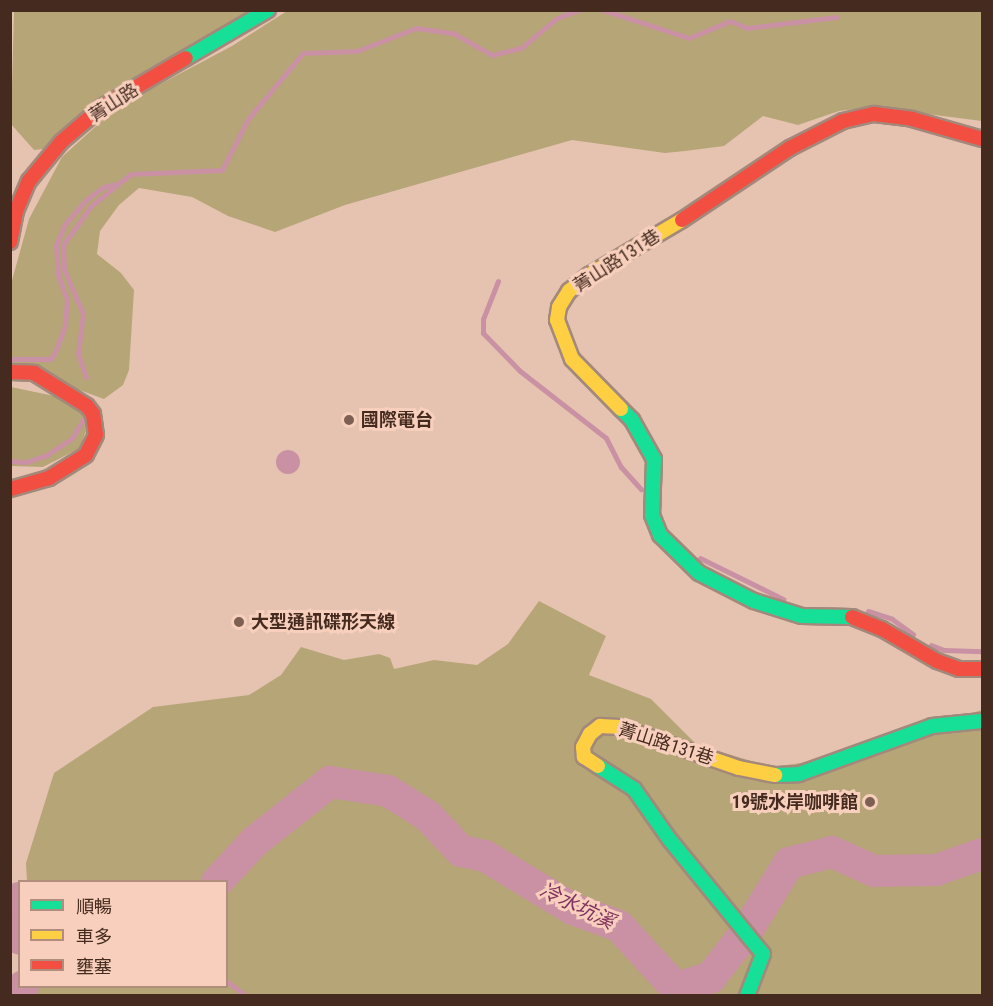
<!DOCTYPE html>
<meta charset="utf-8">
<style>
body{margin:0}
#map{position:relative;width:993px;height:1006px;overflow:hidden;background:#e6c3b1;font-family:"Roboto Condensed","Noto Sans TC",sans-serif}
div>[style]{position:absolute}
.forest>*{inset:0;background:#b6a576}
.water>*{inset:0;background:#c991a3}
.round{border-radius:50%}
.stream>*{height:5px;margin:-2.5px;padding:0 2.5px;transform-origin:2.5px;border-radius:2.5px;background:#c991a3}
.river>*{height:32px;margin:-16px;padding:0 16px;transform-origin:16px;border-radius:16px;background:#c991a3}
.roads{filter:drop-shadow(2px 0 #a3897b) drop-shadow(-2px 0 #a3897b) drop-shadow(0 2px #a3897b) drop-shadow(0 -2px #a3897b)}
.fast>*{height:14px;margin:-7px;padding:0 7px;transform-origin:7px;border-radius:7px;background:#16e098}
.slow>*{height:14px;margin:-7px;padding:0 7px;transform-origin:7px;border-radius:7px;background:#ffcf43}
.jam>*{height:14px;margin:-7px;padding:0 7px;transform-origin:7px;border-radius:7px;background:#f24e42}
.dots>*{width:16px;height:16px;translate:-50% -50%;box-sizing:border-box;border:3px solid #f7cfbc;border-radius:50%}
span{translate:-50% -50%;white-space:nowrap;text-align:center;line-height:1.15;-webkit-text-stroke:6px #f7cfbc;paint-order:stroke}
.street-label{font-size:18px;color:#452b1f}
.poi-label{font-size:18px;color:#452b1f;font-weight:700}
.left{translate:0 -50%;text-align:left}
.right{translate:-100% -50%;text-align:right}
.water-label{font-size:20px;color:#7f305e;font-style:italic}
.frame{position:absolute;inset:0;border:12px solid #452b1f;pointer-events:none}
.legend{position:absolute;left:18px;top:880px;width:210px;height:108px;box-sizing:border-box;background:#f7cfbc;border:2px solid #b08d7d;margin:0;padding:8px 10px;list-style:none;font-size:18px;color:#452b1f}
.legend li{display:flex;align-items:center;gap:12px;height:30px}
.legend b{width:30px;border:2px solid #b08d7d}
</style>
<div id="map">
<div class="forest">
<div style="clip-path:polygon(14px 11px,248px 11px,43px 149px,34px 150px,11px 124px)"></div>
<div style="clip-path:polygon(287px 11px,982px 11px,982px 121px,872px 107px,839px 111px,798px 125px,763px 116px,724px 146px,685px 151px,665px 153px,572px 140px,345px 205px,275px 232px,228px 216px,192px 197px,139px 188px,119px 205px,100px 231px,97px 254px,121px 273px,134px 290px,129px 370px,123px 385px,104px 399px,11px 365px,11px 284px,29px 219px,62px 157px,117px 107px,232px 46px)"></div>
<div style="clip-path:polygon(11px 387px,59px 397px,85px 416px,86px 431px,80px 448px,43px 467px,11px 466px)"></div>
<div style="clip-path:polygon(539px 601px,606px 636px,589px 675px,651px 699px,697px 745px,772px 767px,801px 763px,982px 710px,982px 995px,29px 995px,31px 986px,226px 986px,226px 882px,27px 881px,26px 863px,54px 773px,153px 707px,249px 695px,281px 675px,301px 647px,344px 660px,379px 654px,390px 658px,394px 669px,434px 660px,477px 665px,508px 644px)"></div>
</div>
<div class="water">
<div class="round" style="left:276px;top:450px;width:24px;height:24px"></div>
</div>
<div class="stream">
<div style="left:603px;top:10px;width:90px;rotate:18deg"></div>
<div style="left:689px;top:38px;width:44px;rotate:-22.5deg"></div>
<div style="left:730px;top:21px;width:18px;rotate:22deg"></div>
<div style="left:747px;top:28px;width:90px;rotate:-7deg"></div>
<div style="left:498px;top:281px;width:41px;rotate:111.5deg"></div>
<div style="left:483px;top:319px;width:14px;rotate:90deg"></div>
<div style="left:483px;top:333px;width:53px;rotate:45.8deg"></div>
<div style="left:520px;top:371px;width:109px;rotate:37.9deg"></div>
<div style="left:606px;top:438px;width:33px;rotate:63deg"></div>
<div style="left:621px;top:467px;width:30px;rotate:48deg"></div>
<div style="left:10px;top:359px;width:41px"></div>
<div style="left:51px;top:359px;width:8px;rotate:-60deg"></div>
<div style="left:55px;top:352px;width:28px;rotate:-69deg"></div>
<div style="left:65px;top:326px;width:26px;rotate:-86deg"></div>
<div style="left:67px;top:300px;width:27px;rotate:-110deg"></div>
<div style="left:58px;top:275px;width:30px;rotate:-94deg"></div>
<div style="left:56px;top:245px;width:23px;rotate:-67deg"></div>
<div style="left:65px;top:224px;width:33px;rotate:-49deg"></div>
<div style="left:87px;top:199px;width:20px;rotate:-37deg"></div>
<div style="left:103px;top:187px;width:13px;rotate:-13deg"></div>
<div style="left:86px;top:377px;width:24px;rotate:-109deg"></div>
<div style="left:78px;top:354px;width:40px;rotate:-82.9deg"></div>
<div style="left:83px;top:314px;width:49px;rotate:-112.9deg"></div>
<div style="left:64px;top:269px;width:24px;rotate:-92deg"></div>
<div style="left:63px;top:245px;width:48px;rotate:-54.3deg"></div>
<div style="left:91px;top:206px;width:35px;rotate:-39deg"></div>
<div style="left:118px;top:184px;width:16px;rotate:-38deg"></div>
<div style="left:131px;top:174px;width:91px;rotate:-2.5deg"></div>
<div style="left:222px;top:170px;width:57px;rotate:-63deg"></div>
<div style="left:248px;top:119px;width:86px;rotate:-50.2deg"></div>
<div style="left:303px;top:53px;width:54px;rotate:-2.1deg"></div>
<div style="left:357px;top:51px;width:63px;rotate:-21.3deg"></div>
<div style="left:416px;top:28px;width:37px;rotate:8deg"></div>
<div style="left:453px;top:33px;width:45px;rotate:29.4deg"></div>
<div style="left:492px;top:55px;width:30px;rotate:-14deg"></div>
<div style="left:521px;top:48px;width:47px;rotate:-39.8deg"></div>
<div style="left:557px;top:18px;width:23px;rotate:-20deg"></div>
<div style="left:10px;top:461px;width:16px;rotate:4deg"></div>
<div style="left:26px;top:462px;width:22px;rotate:-18deg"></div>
<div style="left:47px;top:455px;width:30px;rotate:-34deg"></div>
<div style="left:72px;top:438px;width:21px;rotate:-59deg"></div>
<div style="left:700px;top:558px;width:93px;rotate:26.3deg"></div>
<div style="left:868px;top:611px;width:25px;rotate:18deg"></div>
<div style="left:892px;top:619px;width:26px;rotate:36deg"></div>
<div style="left:931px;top:645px;width:14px;rotate:21deg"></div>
<div style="left:944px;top:650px;width:38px;rotate:2deg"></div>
<div style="left:226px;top:981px;width:26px;rotate:36deg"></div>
</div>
<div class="river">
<div style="left:217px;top:882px;width:54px;rotate:-47.2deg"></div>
<div style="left:254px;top:842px;width:97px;rotate:-38.3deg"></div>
<div style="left:330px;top:782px;width:59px;rotate:8.8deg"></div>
<div style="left:388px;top:791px;width:47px;rotate:32deg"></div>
<div style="left:428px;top:816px;width:48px;rotate:46.7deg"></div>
<div style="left:461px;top:851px;width:25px;rotate:12deg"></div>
<div style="left:485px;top:856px;width:103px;rotate:31.1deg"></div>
<div style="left:573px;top:909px;width:49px;rotate:20.3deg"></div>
<div style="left:619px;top:926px;width:84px;rotate:47.4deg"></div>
<div style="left:676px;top:988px;width:37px;rotate:-17deg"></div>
<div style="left:711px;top:977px;width:58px;rotate:-52deg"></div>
<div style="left:747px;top:931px;width:80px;rotate:-58.3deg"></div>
<div style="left:789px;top:863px;width:44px;rotate:-14.3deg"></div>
<div style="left:832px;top:852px;width:46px;rotate:24.3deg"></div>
<div style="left:874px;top:871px;width:62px;rotate:-0.9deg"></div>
<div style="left:936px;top:870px;width:49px;rotate:-19.2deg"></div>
<div style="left:10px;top:915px;width:20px;rotate:-60deg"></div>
<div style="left:10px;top:930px;width:13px;rotate:42deg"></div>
<div style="left:21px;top:996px;width:10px;rotate:-79deg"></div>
</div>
<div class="roads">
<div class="fast">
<div style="left:186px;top:58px;width:95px;rotate:-30.3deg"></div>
<div style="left:621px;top:409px;width:16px;rotate:45deg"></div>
<div style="left:632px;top:420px;width:45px;rotate:60.6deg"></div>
<div style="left:654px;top:459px;width:56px;rotate:92deg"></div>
<div style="left:652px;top:515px;width:22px;rotate:68deg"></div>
<div style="left:660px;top:535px;width:54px;rotate:44.3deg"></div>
<div style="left:699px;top:573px;width:62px;rotate:27deg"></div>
<div style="left:754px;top:601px;width:50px;rotate:17.4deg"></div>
<div style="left:802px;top:616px;width:50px;rotate:1.1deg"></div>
<div style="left:598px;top:766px;width:43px;rotate:32.6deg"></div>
<div style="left:634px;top:789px;width:62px;rotate:54.8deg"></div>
<div style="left:670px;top:840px;width:147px;rotate:50.8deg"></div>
<div style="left:763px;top:954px;width:45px;rotate:110.9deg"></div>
<div style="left:775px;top:775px;width:24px;rotate:-2deg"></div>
<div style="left:799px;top:774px;width:141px;rotate:-19.8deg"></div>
<div style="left:932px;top:726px;width:50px;rotate:-5.7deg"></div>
</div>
<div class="slow">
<div style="left:621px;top:409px;width:70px;rotate:-134.4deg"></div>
<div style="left:572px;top:359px;width:42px;rotate:-111deg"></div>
<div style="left:557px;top:320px;width:13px;rotate:-81deg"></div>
<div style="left:559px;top:307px;width:19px;rotate:-58deg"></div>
<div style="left:569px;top:291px;width:26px;rotate:-39deg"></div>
<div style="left:589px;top:275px;width:108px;rotate:-30.6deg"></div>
<div style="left:598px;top:766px;width:17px;rotate:-147deg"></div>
<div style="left:584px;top:757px;width:10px;rotate:-96deg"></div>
<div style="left:583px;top:747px;width:15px;rotate:-62deg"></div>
<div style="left:590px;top:734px;width:13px;rotate:-39deg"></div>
<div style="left:600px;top:726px;width:20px;rotate:3deg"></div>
<div style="left:620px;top:727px;width:126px;rotate:19deg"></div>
<div style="left:739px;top:768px;width:37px;rotate:11deg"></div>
</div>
<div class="jam">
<div style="left:682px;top:220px;width:130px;rotate:-33.7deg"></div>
<div style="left:790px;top:148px;width:59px;rotate:-27deg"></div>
<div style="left:843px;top:121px;width:32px;rotate:-13deg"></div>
<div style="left:874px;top:114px;width:38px;rotate:7deg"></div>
<div style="left:912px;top:119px;width:73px;rotate:15.9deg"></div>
<div style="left:10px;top:242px;width:32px;rotate:-79deg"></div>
<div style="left:16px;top:211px;width:33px;rotate:-67deg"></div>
<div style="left:29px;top:181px;width:50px;rotate:-50.6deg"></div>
<div style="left:61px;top:142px;width:54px;rotate:-40.5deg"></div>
<div style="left:102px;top:107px;width:97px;rotate:-30.3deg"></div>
<div style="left:10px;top:372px;width:24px;rotate:2deg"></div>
<div style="left:34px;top:373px;width:62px;rotate:31.9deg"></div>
<div style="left:87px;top:406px;width:10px;rotate:53deg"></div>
<div style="left:93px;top:414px;width:21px;rotate:82deg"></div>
<div style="left:96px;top:435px;width:22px;rotate:117deg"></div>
<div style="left:86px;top:455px;width:44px;rotate:148.1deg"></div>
<div style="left:49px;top:478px;width:41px;rotate:164.2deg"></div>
<div style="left:852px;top:617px;width:32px;rotate:22deg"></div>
<div style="left:882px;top:629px;width:64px;rotate:30.2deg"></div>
<div style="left:937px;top:661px;width:23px;rotate:20deg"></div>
<div style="left:959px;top:669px;width:23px"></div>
</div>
</div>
<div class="dots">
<div style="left:349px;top:420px;background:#7d6052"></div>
<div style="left:239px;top:622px;background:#7d6052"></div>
<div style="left:870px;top:802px;background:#7d6052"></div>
</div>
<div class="street-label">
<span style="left:114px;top:103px;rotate:-33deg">菁山路</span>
<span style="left:617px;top:261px;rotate:-33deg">菁山路131巷</span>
<span style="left:666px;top:744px;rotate:18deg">菁山路131巷</span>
</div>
<div class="poi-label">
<span class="left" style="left:361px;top:420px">國際電台</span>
<span class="left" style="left:251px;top:622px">大型通訊碟形天線</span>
<span class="right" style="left:858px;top:802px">19號水岸咖啡館</span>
</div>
<div class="water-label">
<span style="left:577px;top:906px;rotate:26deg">冷水坑溪</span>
</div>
<div class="frame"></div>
<ul class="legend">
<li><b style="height:8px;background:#16e098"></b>順暢</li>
<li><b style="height:8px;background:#ffcf43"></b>車多</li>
<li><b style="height:8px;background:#f24e42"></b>壅塞</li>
</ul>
</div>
